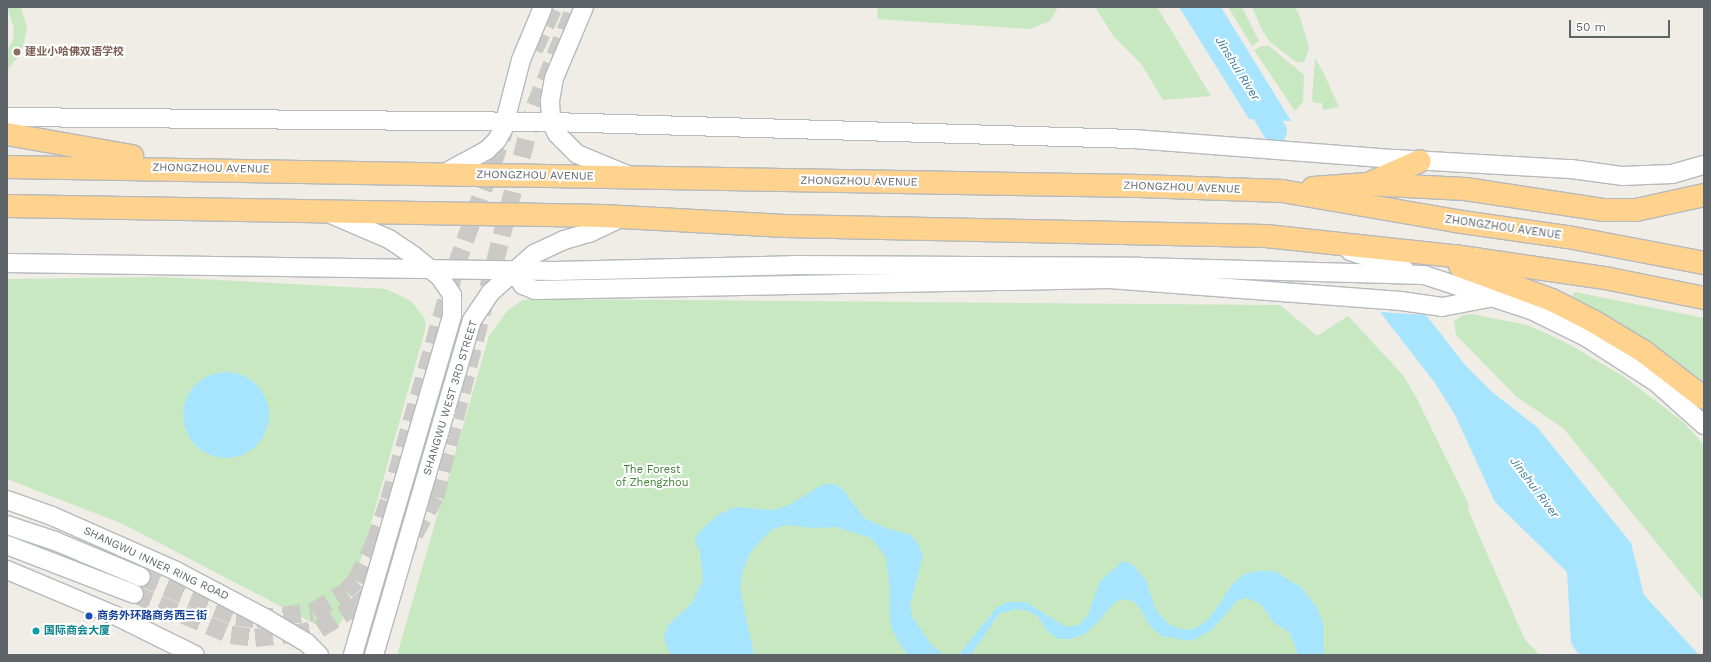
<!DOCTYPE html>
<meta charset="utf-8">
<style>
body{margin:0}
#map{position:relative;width:1711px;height:662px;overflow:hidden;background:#f0ece6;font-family:"Work Sans","Noto Sans SC",sans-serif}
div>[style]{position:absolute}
.green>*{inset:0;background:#c7e8c1}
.water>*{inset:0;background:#a7e5ff}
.round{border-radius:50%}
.river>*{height:24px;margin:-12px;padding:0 12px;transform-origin:12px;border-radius:12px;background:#a7e5ff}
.minor-tunnel>*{height:18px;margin-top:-9px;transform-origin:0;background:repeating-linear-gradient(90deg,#cbcac6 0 18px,transparent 0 27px)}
.roads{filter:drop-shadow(1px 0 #b6b9bd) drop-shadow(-1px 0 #b6b9bd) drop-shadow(0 1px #b6b9bd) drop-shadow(0 -1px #b6b9bd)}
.minor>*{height:18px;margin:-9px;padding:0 9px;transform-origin:9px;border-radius:9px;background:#fff}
.highway>*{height:22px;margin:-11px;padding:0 11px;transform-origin:11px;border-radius:11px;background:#ffd28e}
.dots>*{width:11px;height:11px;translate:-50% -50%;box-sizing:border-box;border:2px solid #fff;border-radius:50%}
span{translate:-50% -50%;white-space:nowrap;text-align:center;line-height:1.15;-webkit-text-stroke:4px #fff;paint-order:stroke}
.education-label{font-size:11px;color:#785e54;font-weight:700}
.left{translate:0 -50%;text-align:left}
.street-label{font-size:11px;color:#5d6366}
.park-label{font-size:11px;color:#398231}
.transit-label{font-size:11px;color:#164399;font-weight:700}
.culture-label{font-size:11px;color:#0d838f;font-weight:700}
.water-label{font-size:12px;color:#3a7ca3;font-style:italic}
.frame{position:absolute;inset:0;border:8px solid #5d6366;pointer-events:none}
.scale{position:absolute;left:1569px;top:20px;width:101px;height:18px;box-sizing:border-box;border:2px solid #5d6366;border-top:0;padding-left:5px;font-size:12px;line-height:14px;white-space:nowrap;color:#5d6366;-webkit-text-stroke:3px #fff;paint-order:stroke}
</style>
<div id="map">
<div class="green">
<div style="clip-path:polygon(7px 7px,21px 7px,27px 27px,22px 53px,7px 70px,7px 50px,13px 41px,14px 28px)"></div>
<div style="clip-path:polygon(878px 7px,1058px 7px,1050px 21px,1030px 29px,877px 19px)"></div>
<div style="clip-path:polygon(1095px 7px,1157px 7px,1211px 96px,1163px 100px,1142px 65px,1114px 37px)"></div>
<div style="clip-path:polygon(1228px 7px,1242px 7px,1259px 41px,1252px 46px)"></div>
<div style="clip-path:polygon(1252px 7px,1295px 7px,1300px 17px,1309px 48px,1304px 62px,1296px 62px,1270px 42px,1261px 28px)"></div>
<div style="clip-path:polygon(1262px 46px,1269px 46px,1304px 75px,1303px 102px,1295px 111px,1254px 50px)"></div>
<div style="clip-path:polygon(1315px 58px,1323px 72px,1339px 107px,1323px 110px,1322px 103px,1314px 103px,1312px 99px)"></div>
<div style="clip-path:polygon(160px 277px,386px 289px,411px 301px,425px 319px,425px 330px,345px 616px,335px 631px,330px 632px,123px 524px,7px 479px,7px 279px)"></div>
<div style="clip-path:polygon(1575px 292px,1704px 318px,1704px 385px,1648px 342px,1572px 296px)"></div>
<div style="clip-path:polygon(530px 299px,1280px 305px,1317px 336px,1348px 316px,1403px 375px,1417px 399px,1469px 505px,1468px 510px,1525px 640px,1540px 655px,397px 655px,489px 336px,508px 310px,521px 301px)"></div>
<div style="clip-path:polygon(1471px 314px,1527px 325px,1563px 341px,1623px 376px,1683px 422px,1704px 445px,1704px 601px,1563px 428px,1517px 397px,1456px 335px,1454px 321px,1463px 315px)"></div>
</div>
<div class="water">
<div style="clip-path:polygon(1179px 7px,1221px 7px,1291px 121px,1249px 119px)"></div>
<div style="clip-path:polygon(1380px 312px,1426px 315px,1466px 366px,1492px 392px,1537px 427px,1631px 543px,1644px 595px,1699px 655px,1579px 655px,1571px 643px,1567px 572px,1495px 502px,1455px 415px,1435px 383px)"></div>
<div class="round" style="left:183px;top:372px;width:86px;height:86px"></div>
<div style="clip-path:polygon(823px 484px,834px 484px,842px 488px,864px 518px,886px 528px,911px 535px,919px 545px,923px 556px,910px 605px,912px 616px,930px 643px,944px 655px,907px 655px,898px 641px,891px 627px,889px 610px,889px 581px,886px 557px,871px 538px,835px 527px,814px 528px,787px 525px,773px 529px,763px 538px,750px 553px,743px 569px,740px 589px,754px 655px,671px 655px,664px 639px,665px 633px,668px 625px,691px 604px,703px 581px,700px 551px,694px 539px,703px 528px,719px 514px,736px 507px,774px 510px,789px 505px)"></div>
<div style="clip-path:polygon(1123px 561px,1133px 565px,1146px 580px,1155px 608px,1161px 616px,1170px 625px,1181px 629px,1193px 629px,1204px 623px,1215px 611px,1230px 587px,1243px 575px,1256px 571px,1274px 571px,1301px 587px,1316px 606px,1323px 623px,1324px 655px,1296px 655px,1297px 651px,1289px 632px,1274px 623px,1262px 605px,1247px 598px,1238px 600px,1212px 630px,1191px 641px,1161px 636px,1150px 626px,1140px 608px,1133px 601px,1123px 599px,1115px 602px,1094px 626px,1083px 635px,1069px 639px,1059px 639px,1048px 632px,1038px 617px,1028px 611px,1016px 609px,999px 614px,971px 655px,952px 655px,960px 653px,997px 607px,1008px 602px,1026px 602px,1066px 627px,1079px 625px,1088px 615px,1100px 581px)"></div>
</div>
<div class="river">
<div style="left:1251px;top:92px;width:46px;rotate:58.4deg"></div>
</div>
<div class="minor-tunnel">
<div style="left:534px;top:50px;width:47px;rotate:-65.1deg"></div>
<div style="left:141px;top:577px;width:103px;rotate:22.8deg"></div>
<div style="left:236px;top:617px;width:20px;rotate:6deg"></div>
<div style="left:256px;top:619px;width:57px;rotate:-7deg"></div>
<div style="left:313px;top:612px;width:39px;rotate:-32deg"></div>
<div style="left:346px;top:591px;width:14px;rotate:-45deg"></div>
<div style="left:356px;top:581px;width:41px;rotate:-64.1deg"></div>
<div style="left:374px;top:544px;width:46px;rotate:-71.2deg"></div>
<div style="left:389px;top:500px;width:243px;rotate:-74deg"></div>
<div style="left:456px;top:266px;width:142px;rotate:-70.3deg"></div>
<div style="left:134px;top:594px;width:105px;rotate:22.9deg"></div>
<div style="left:231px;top:635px;width:24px;rotate:7deg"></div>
<div style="left:255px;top:638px;width:37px;rotate:-6deg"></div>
<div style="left:292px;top:634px;width:27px;rotate:-10deg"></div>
<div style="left:319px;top:629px;width:46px;rotate:-31.6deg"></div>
<div style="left:358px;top:605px;width:33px;rotate:-44deg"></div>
<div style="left:382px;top:582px;width:31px;rotate:-52deg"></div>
<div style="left:401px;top:558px;width:70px;rotate:-60.9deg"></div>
<div style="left:435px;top:497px;width:404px;rotate:-75.7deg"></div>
<div style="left:535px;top:106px;width:107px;rotate:-68deg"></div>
</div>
<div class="roads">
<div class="minor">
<div style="left:584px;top:7px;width:77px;rotate:112.9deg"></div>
<div style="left:554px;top:78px;width:23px;rotate:100deg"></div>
<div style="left:550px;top:101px;width:21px;rotate:87deg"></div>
<div style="left:551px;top:122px;width:13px;rotate:63deg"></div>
<div style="left:557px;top:134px;width:28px;rotate:45deg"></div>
<div style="left:577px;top:154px;width:55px;rotate:22.4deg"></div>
<div style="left:7px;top:117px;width:544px;rotate:0.53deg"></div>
<div style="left:551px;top:122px;width:583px;rotate:1.67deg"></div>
<div style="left:1134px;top:139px;width:262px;rotate:4.4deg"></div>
<div style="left:1395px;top:159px;width:176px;rotate:3.3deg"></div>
<div style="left:1571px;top:169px;width:51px;rotate:7.8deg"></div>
<div style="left:1622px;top:176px;width:50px;rotate:-2.3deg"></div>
<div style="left:1672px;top:174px;width:33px;rotate:-16deg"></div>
<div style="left:443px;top:174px;width:50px;rotate:-28.6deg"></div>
<div style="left:487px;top:150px;width:14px;rotate:-45deg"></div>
<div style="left:497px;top:140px;width:13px;rotate:-61deg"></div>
<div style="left:503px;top:129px;width:71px;rotate:-75.4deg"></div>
<div style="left:521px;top:60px;width:57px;rotate:-67.5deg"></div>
<div style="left:328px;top:213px;width:66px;rotate:23.1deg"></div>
<div style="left:389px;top:239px;width:30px;rotate:34deg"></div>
<div style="left:414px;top:256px;width:33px;rotate:39deg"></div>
<div style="left:440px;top:277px;width:22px;rotate:56deg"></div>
<div style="left:452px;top:295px;width:21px;rotate:90deg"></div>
<div style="left:452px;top:316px;width:353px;rotate:106.3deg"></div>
<div style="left:1350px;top:251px;width:57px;rotate:18.4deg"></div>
<div style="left:7px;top:263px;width:548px;rotate:0.84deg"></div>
<div style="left:555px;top:271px;width:238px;rotate:-1.4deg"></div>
<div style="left:793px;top:265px;width:347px;rotate:0.3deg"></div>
<div style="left:1140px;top:267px;width:284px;rotate:1.6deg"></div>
<div style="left:1424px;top:275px;width:113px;rotate:18.1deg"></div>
<div style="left:1531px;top:310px;width:61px;rotate:26.1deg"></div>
<div style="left:1586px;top:337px;width:85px;rotate:32.9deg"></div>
<div style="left:1657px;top:383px;width:63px;rotate:41.8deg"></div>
<div style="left:512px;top:270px;width:19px;rotate:54deg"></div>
<div style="left:523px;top:285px;width:13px;rotate:23deg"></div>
<div style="left:535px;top:290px;width:574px;rotate:-1.1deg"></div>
<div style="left:1109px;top:279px;width:293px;rotate:4.3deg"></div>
<div style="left:1401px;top:301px;width:41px;rotate:8.3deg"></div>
<div style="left:1442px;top:307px;width:48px;rotate:-10.8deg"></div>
<div style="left:7px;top:500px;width:48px;rotate:19.6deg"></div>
<div style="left:52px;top:516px;width:136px;rotate:23.9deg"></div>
<div style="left:176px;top:571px;width:101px;rotate:27.8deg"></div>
<div style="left:265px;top:618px;width:49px;rotate:30.8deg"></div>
<div style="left:307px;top:643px;width:17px;rotate:45deg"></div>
<div style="left:7px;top:525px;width:51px;rotate:18.4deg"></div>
<div style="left:55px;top:541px;width:93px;rotate:22.7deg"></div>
<div style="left:7px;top:545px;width:136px;rotate:21.1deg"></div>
<div style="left:7px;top:570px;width:116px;rotate:22.8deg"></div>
<div style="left:114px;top:615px;width:90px;rotate:26.3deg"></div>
<div style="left:374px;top:655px;width:349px;rotate:-73.7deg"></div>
<div style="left:472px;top:320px;width:34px;rotate:-56deg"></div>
<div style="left:491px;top:292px;width:57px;rotate:-41.5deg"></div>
<div style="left:534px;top:254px;width:33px;rotate:-25deg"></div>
<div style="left:564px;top:240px;width:26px;rotate:-16deg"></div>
<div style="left:589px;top:233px;width:38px;rotate:-25deg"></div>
</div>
<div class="highway">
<div style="left:7px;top:134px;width:127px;rotate:10deg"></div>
<div style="left:7px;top:167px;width:1133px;rotate:0.96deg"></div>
<div style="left:1140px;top:186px;width:142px;rotate:2deg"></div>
<div style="left:1282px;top:191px;width:176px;rotate:9.8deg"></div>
<div style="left:1455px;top:221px;width:114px;rotate:8.1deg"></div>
<div style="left:1568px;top:237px;width:138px;rotate:10.8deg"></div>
<div style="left:1372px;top:182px;width:52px;rotate:-23.6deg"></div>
<div style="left:1313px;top:188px;width:54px;rotate:-4.2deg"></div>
<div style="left:1367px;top:184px;width:98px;rotate:2.9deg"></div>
<div style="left:1465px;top:189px;width:141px;rotate:8.6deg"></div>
<div style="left:1604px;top:210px;width:32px"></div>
<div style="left:1636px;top:210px;width:70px;rotate:-12.4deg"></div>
<div style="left:7px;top:206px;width:597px;rotate:0.96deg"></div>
<div style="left:604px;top:216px;width:181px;rotate:3.2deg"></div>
<div style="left:785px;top:226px;width:481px;rotate:1.2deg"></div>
<div style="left:1266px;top:236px;width:189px;rotate:6.1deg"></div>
<div style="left:1454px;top:256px;width:153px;rotate:8.3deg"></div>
<div style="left:1605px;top:278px;width:101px;rotate:11.4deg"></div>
<div style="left:1460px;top:266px;width:98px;rotate:20.3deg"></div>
<div style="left:1552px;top:300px;width:46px;rotate:27.1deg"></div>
<div style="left:1593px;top:321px;width:58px;rotate:31deg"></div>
<div style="left:1643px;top:351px;width:77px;rotate:37.6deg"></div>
</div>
</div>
<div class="dots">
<div style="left:17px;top:52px;background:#8d6e63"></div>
<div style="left:89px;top:616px;background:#1a4fb4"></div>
<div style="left:36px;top:631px;background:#0f9aa8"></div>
</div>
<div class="education-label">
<span class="left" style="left:25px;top:52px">建业小哈佛双语学校</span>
</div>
<div class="street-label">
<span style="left:211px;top:169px;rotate:1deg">ZHONGZHOU AVENUE</span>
<span style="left:535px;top:176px;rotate:1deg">ZHONGZHOU AVENUE</span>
<span style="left:859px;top:182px;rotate:1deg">ZHONGZHOU AVENUE</span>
<span style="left:1182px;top:188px;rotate:2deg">ZHONGZHOU AVENUE</span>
<span style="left:1503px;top:228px;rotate:8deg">ZHONGZHOU AVENUE</span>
<span style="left:451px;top:398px;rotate:-73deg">SHANGWU WEST 3RD STREET</span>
<span style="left:156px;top:564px;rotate:25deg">SHANGWU INNER RING ROAD</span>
</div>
<div class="park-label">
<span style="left:652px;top:477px">The Forest<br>of Zhengzhou</span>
</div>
<div class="transit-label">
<span class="left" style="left:97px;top:616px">商务外环路商务西三街</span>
</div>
<div class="culture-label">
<span class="left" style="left:44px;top:631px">国际商会大厦</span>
</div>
<div class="water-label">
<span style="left:1237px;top:69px;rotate:58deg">Jinshui River</span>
<span style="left:1534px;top:488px;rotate:53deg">Jinshui River</span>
</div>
<div class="frame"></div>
<div class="scale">50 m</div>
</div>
